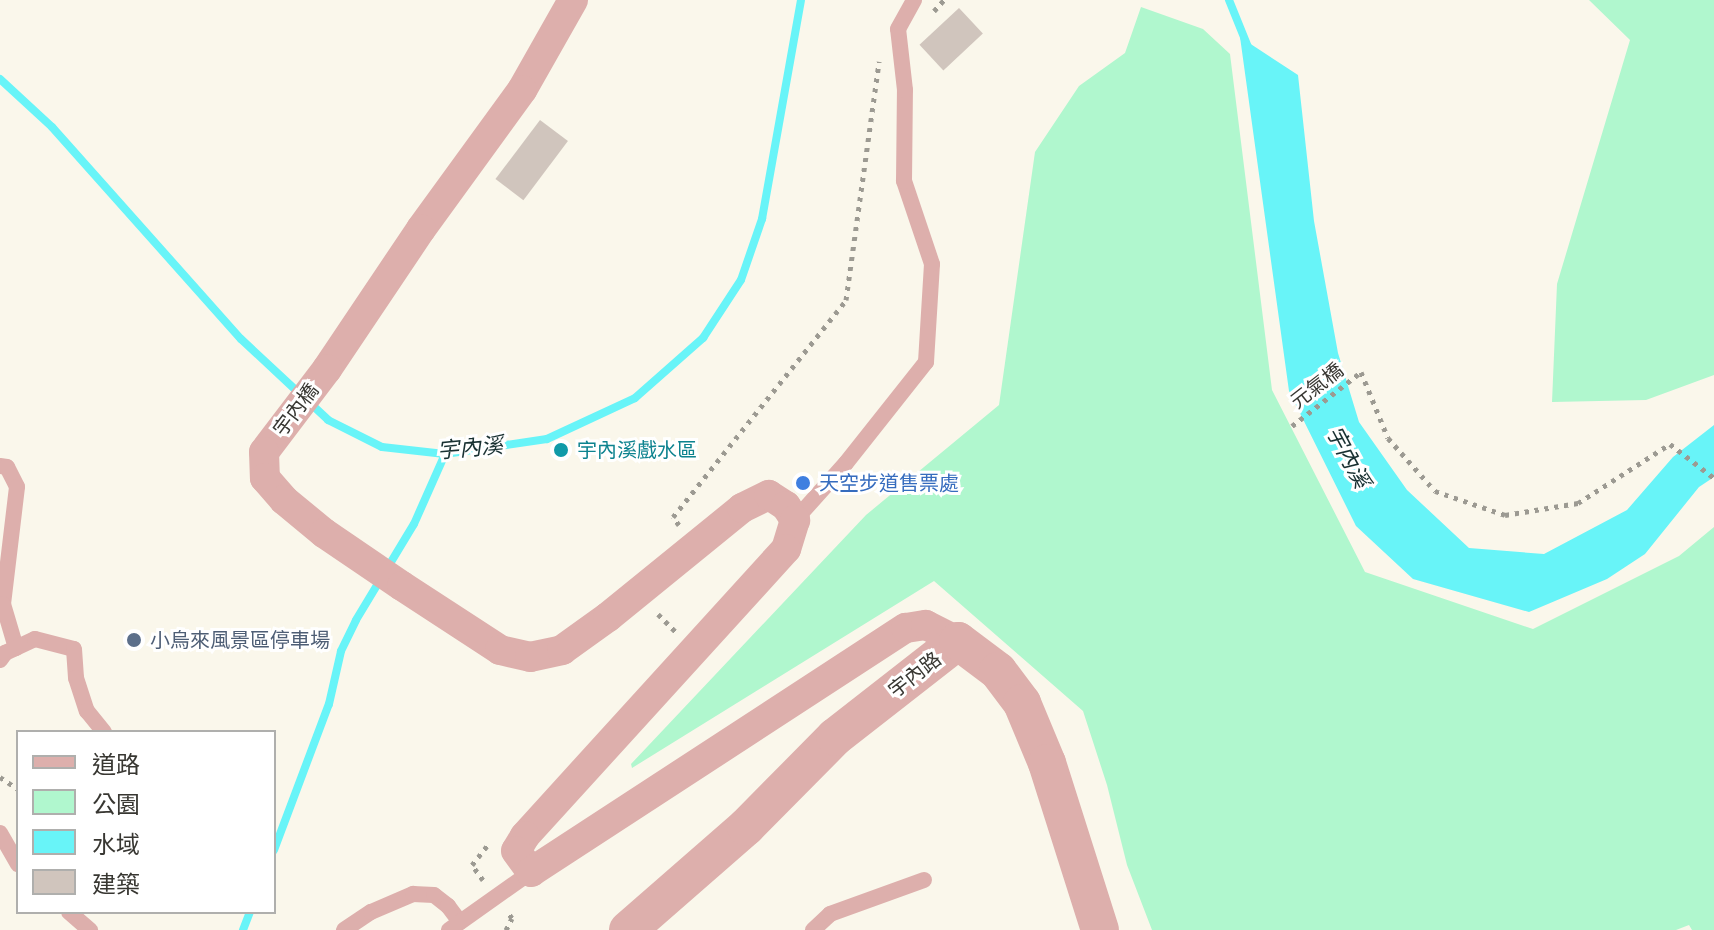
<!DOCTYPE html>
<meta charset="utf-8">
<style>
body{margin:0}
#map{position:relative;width:1714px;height:930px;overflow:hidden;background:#faf7eb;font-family:Signika,"Noto Sans TC",sans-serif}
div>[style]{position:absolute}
.green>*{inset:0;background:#b0f7ce}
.water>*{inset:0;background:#68f4f8}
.stream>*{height:8px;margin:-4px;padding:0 4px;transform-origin:4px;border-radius:4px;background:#68f4f8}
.building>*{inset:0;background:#d0c5bd;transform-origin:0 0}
.path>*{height:5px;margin-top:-2.5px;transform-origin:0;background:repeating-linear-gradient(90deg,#9c9a92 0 4px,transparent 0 10px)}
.service>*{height:16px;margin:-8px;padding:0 8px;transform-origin:8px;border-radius:8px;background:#ddafac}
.minor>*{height:30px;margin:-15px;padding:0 15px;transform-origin:15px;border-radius:15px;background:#ddafac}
.tertiary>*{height:38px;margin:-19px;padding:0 19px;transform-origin:19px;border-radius:19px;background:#ddafac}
.dots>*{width:22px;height:22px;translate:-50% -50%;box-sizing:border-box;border:4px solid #fff;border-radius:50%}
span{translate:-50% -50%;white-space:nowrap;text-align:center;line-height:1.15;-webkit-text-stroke:6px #fff;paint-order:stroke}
.street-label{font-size:20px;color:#383732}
.culture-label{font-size:20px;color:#0d838f}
.left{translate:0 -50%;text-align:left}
.shop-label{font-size:20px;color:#366cbe}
.service-label{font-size:20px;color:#4e5e75}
.water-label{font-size:22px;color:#193132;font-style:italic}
.legend{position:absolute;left:16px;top:730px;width:260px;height:184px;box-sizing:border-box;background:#fff;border:2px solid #afafad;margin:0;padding:10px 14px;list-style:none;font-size:24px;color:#383732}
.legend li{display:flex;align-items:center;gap:16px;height:40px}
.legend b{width:40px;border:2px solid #afafad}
</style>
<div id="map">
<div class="green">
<div style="clip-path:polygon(1589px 0,1714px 0,1714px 375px,1646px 400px,1552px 402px,1557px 284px,1630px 40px)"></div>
<div style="clip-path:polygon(1141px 7px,1203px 29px,1230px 54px,1272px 390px,1365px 572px,1533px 629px,1679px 556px,1714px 527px,1714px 930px,1692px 930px,1689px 925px,1676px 930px,1152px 930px,1127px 865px,1107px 785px,1083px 711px,934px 581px,632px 768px,631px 764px,866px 515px,999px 405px,1035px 152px,1079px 86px,1125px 53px)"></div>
</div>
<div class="water">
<div style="clip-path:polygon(1240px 37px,1298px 75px,1314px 221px,1338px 353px,1359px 422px,1407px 490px,1469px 548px,1544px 554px,1627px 510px,1673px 457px,1714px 425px,1714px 477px,1699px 487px,1645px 554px,1607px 579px,1529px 612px,1413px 579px,1356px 526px,1289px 391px)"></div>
</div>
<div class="stream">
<div style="left:1229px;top:0;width:51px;rotate:68deg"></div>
<div style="left:0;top:79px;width:71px;rotate:42.7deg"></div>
<div style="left:52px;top:127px;width:284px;rotate:48.3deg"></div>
<div style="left:241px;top:339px;width:81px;rotate:43deg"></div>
<div style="left:310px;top:403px;width:25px;rotate:43deg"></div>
<div style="left:328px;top:420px;width:60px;rotate:26.6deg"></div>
<div style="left:382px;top:447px;width:63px;rotate:6.3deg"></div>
<div style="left:445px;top:454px;width:103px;rotate:-8.4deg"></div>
<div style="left:547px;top:439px;width:97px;rotate:-25deg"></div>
<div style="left:635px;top:398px;width:91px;rotate:-41.4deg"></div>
<div style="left:703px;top:338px;width:69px;rotate:-56.8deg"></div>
<div style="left:741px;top:280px;width:65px;rotate:-71deg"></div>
<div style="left:762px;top:219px;width:222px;rotate:-79.9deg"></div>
<div style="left:274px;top:850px;width:156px;rotate:-69.4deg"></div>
<div style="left:329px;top:704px;width:54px;rotate:-77.2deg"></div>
<div style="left:341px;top:651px;width:34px;rotate:-64deg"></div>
<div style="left:356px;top:620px;width:112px;rotate:-58.9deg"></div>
<div style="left:414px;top:524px;width:77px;rotate:-66.1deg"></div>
<div style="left:243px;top:930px;width:19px;rotate:-69deg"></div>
</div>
<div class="building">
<div style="left:959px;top:8px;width:35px;height:54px;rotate:47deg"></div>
<div style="left:540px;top:120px;width:35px;height:74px;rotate:37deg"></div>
</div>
<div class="path">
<div style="left:934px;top:11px;width:15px;rotate:-48deg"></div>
<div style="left:1292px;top:426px;width:88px;rotate:-38deg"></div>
<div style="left:1361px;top:372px;width:71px;rotate:67.8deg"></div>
<div style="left:1388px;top:438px;width:71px;rotate:48.4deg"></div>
<div style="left:1435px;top:491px;width:74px;rotate:18.9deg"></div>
<div style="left:1505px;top:515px;width:74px;rotate:-9.3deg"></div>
<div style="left:1578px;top:503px;width:109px;rotate:-32.7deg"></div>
<div style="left:1670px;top:444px;width:56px;rotate:37.7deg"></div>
<div style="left:679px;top:525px;width:10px;rotate:-127deg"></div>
<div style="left:673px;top:517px;width:278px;rotate:-51.4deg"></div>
<div style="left:846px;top:300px;width:241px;rotate:-82.1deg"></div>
<div style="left:658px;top:614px;width:25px;rotate:45deg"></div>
<div style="left:0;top:777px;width:22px;rotate:34deg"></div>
<div style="left:483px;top:880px;width:19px;rotate:-126deg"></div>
<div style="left:472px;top:865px;width:28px;rotate:-52deg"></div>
<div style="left:506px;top:930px;width:13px;rotate:-63deg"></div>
<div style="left:512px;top:918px;width:5px;rotate:-127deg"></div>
</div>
<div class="service">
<div style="left:0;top:466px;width:7px;rotate:8deg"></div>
<div style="left:7px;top:467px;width:22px;rotate:63deg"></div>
<div style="left:17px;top:487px;width:118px;rotate:96.8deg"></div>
<div style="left:3px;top:604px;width:46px;rotate:73.5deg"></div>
<div style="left:795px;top:520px;width:76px;rotate:-48.2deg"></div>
<div style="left:846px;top:463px;width:129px;rotate:-51.6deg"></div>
<div style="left:926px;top:362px;width:98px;rotate:-86.5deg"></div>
<div style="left:932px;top:264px;width:88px;rotate:-108.6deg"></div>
<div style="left:904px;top:181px;width:91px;rotate:-89.4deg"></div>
<div style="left:905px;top:90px;width:61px;rotate:-96.5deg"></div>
<div style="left:898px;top:29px;width:33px;rotate:-61deg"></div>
<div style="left:0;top:660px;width:9px;rotate:-54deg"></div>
<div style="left:5px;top:653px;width:33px;rotate:-25deg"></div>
<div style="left:35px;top:639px;width:40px;rotate:14.4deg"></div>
<div style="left:74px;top:649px;width:29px;rotate:86deg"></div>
<div style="left:76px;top:678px;width:35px;rotate:72deg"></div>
<div style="left:87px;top:711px;width:27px;rotate:51deg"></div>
<div style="left:0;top:833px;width:36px;rotate:60deg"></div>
<div style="left:69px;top:912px;width:28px;rotate:41deg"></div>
<div style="left:344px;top:930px;width:32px;rotate:-34deg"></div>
<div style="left:371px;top:912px;width:46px;rotate:-23.2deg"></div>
<div style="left:413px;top:894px;width:21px;rotate:3deg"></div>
<div style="left:434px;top:895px;width:18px;rotate:38deg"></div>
<div style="left:448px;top:906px;width:20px;rotate:53deg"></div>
<div style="left:449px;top:930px;width:100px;rotate:-35.3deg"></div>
<div style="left:813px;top:930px;width:23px;rotate:-43deg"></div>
<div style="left:830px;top:914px;width:100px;rotate:-19.9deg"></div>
</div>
<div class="minor">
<div style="left:573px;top:0;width:103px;rotate:119.5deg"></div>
<div style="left:522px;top:90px;width:172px;rotate:126deg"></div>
<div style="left:421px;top:229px;width:169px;rotate:123.9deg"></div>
<div style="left:327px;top:369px;width:104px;rotate:127.2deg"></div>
<div style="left:264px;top:452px;width:26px;rotate:88deg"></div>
<div style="left:265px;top:478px;width:29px;rotate:49deg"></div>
<div style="left:284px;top:500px;width:52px;rotate:39.5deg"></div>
<div style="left:324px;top:533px;width:94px;rotate:34.2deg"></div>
<div style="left:402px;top:586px;width:117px;rotate:33.1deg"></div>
<div style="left:500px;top:650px;width:31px;rotate:13deg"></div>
<div style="left:530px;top:657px;width:33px;rotate:-12deg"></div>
<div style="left:562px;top:650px;width:57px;rotate:-35.7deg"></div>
<div style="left:608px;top:617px;width:173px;rotate:-39.1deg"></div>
<div style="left:742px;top:508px;width:30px;rotate:-26deg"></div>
<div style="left:769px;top:495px;width:20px;rotate:33deg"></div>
<div style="left:786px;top:506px;width:17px;rotate:57deg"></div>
<div style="left:795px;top:520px;width:30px;rotate:107deg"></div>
<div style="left:786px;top:549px;width:388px;rotate:132.3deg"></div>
<div style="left:525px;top:836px;width:17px;rotate:121deg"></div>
<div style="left:516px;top:851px;width:26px;rotate:54deg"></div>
<div style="left:531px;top:872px;width:447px;rotate:-33.1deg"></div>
<div style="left:906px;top:628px;width:20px;rotate:-9deg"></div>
<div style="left:926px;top:625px;width:36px;rotate:27deg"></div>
</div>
<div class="tertiary">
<div style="left:628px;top:930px;width:157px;rotate:-41.1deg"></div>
<div style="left:746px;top:827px;width:127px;rotate:-45.3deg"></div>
<div style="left:835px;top:737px;width:156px;rotate:-38deg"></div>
<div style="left:958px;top:641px;width:50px;rotate:36.9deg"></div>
<div style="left:998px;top:671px;width:40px;rotate:53deg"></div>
<div style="left:1022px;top:703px;width:65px;rotate:67.4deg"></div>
<div style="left:1047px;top:763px;width:175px;rotate:72.4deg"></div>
</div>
<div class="dots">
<div style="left:561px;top:450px;background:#0f9aa8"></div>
<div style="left:803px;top:483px;background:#3f7fe0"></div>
<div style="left:134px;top:640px;background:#5c6f8a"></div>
</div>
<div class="street-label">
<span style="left:1317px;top:386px;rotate:-38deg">元氣橋</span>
<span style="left:296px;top:410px;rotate:-53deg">宇內橋</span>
<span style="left:915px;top:675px;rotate:-38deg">宇內路</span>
</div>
<div class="culture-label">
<span class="left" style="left:577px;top:450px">宇內溪戲水區</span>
</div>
<div class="shop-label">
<span class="left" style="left:819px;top:483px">天空步道售票處</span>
</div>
<div class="service-label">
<span class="left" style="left:150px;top:640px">小烏來風景區停車場</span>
</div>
<div class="water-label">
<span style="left:470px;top:448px;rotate:-5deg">宇內溪</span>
<span style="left:1348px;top:457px;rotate:62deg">宇內溪</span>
</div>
<ul class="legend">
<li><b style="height:10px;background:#ddafac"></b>道路</li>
<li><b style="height:22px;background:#b0f7ce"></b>公園</li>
<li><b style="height:22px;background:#68f4f8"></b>水域</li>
<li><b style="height:22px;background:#d0c5bd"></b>建築</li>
</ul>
</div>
